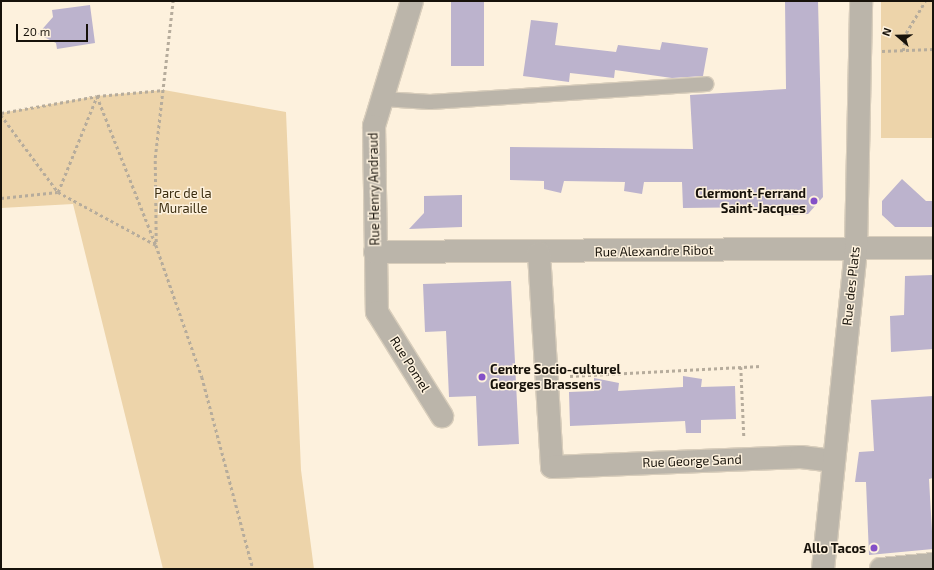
<!DOCTYPE html>
<style>
body{margin:0}
#map{position:relative;width:934px;height:570px;overflow:hidden;background:#fdf1dd;font-family:"Exo 2",sans-serif}
div>[style]{position:absolute}
.green>*{inset:0;background:#edd4aa;transform-origin:0 0}
.building>*{inset:0;background:#bcb3cd;transform-origin:0 0}
.path>*{height:2.5px;margin-top:-1.25px;transform-origin:0;background:repeating-linear-gradient(90deg,#b6ac9c 0 3px,transparent 0 6px)}
.roads{filter:drop-shadow(1px 0 #d8cdbb) drop-shadow(-1px 0 #d8cdbb) drop-shadow(0 1px #d8cdbb) drop-shadow(0 -1px #d8cdbb)}
.lane>*{height:14px;margin:-7px;padding:0 7px;transform-origin:7px;border-radius:7px;background:#bbb5aa}
.street>*{height:22px;margin:-11px;padding:0 11px;transform-origin:11px;border-radius:11px;background:#bbb5aa}
.dots>*{width:11px;height:11px;translate:-50% -50%;box-sizing:border-box;border:2px solid #fdf1dd;border-radius:50%}
span{translate:-50% -50%;white-space:nowrap;text-align:center;line-height:1.15;-webkit-text-stroke:3px #fdf1dd;paint-order:stroke}
.street-label{font-size:13px;color:#17120a}
.park-label{font-size:13px;color:#3c2d10}
.poi-label{font-size:13px;color:#17120a;font-weight:700}
.right{translate:-100% -50%;text-align:right}
.left{translate:0 -50%;text-align:left}
.frame{position:absolute;inset:0;border:2px solid #17120a;pointer-events:none}
.north{position:absolute;left:878px;top:16px;width:40px;height:40px;-webkit-text-stroke:3px #fdf1dd;paint-order:stroke;rotate:290deg;font-size:11px;font-weight:700;line-height:16px;text-align:center;color:#17120a}
.north::after{content:'';display:block;margin:auto;width:14px;height:18px;background:#17120a;clip-path:polygon(50% 0,100% 100%,50% 72%,0 100%)}
.scale{position:absolute;left:16px;top:24px;width:72px;height:18px;box-sizing:border-box;border:2px solid #17120a;border-top:0;padding-left:5px;font-size:12px;line-height:14px;white-space:nowrap;color:#17120a;-webkit-text-stroke:3px #fdf1dd;paint-order:stroke}
</style>
<div id="map">
<div class="green">
<div style="left:881px;top:1px;width:52px;height:137px"></div>
<div style="clip-path:polygon(164px 90px,286px 112px,301px 470px,314px 569px,163px 569px,73px 204px,1px 208px,1px 113px,97px 96px)"></div>
</div>
<div class="building">
<div style="left:451px;top:1px;width:33px;height:65px"></div>
<div style="clip-path:polygon(785px 1px,818px 1px,823px 197px,808px 214px,780px 215px,770px 207px,683px 208px,682px 182px,644px 182px,642px 194px,624px 191px,625px 182px,564px 181px,561px 193px,544px 189px,544px 181px,510px 180px,510px 147px,693px 149px,690px 95px,786px 89px)"></div>
<div style="clip-path:polygon(90px 5px,95px 43px,57px 49px,56px 43px,38px 34px,53px 17px,52px 10px)"></div>
<div style="clip-path:polygon(531px 20px,558px 23px,555px 45px,616px 52px,618px 45px,660px 50px,662px 42px,708px 48px,703px 76px,672px 78px,615px 70px,614px 78px,570px 73px,569px 82px,523px 76px)"></div>
<div style="clip-path:polygon(902px 179px,926px 201px,933px 201px,933px 227px,895px 227px,882px 215px,882px 201px)"></div>
<div style="clip-path:polygon(462px 195px,462px 227px,409px 229px,424px 213px,424px 196px)"></div>
<div style="clip-path:polygon(933px 275px,933px 349px,891px 352px,890px 316px,904px 315px,905px 276px)"></div>
<div style="clip-path:polygon(511px 281px,519px 444px,478px 446px,476px 396px,449px 397px,446px 331px,425px 332px,423px 284px)"></div>
<div style="clip-path:polygon(683px 376px,702px 379px,701px 387px,735px 386px,736px 419px,701px 420px,701px 433px,686px 433px,685px 421px,570px 426px,569px 392px,594px 391px,594px 378px,619px 383px,618px 391px,683px 387px)"></div>
<div style="clip-path:polygon(933px 396px,933px 478px,929px 479px,933px 549px,869px 555px,866px 482px,855px 482px,859px 452px,874px 451px,871px 400px)"></div>
</div>
<div class="path">
<div style="left:882px;top:51px;width:51px;rotate:-2.2deg"></div>
<div style="left:903px;top:51px;width:18px;rotate:-81deg"></div>
<div style="left:906px;top:33px;width:37px;rotate:-59deg"></div>
<div style="left:1px;top:113px;width:97px;rotate:-10deg"></div>
<div style="left:97px;top:96px;width:67px;rotate:-5.1deg"></div>
<div style="left:1px;top:115px;width:96px;rotate:53.5deg"></div>
<div style="left:58px;top:192px;width:104px;rotate:-67.9deg"></div>
<div style="left:97px;top:96px;width:160px;rotate:68.4deg"></div>
<div style="left:156px;top:245px;width:140px;rotate:70.8deg"></div>
<div style="left:202px;top:377px;width:199px;rotate:75.1deg"></div>
<div style="left:1px;top:198px;width:57px;rotate:-6deg"></div>
<div style="left:58px;top:192px;width:111px;rotate:28.4deg"></div>
<div style="left:156px;top:242px;width:84px;rotate:-90.7deg"></div>
<div style="left:155px;top:158px;width:158px;rotate:-83.5deg"></div>
<div style="left:741px;top:367px;width:69px;rotate:87.5deg"></div>
<div style="left:570px;top:376px;width:191px;rotate:-3deg"></div>
</div>
<div class="roads">
<div class="lane">
<div style="left:383px;top:99px;width:47px;rotate:3.7deg"></div>
<div style="left:430px;top:102px;width:277px;rotate:-3.7deg"></div>
</div>
<div class="street">
<div style="left:412px;top:1px;width:131px;rotate:106.9deg"></div>
<div style="left:374px;top:126px;width:186px;rotate:89.1deg"></div>
<div style="left:377px;top:312px;width:123px;rotate:58deg"></div>
<div style="left:375px;top:252px;width:558px;rotate:-0.41deg"></div>
<div style="left:539px;top:253px;width:214px;rotate:86.5deg"></div>
<div style="left:552px;top:467px;width:249px;rotate:-2.3deg"></div>
<div style="left:801px;top:457px;width:31px;rotate:7deg"></div>
<div style="left:823px;top:569px;width:323px;rotate:-84.1deg"></div>
<div style="left:856px;top:248px;width:247px;rotate:-88.8deg"></div>
<div style="left:881px;top:569px;width:52px;rotate:-5.5deg"></div>
</div>
</div>
<div class="dots">
<div style="left:814px;top:201px;background:#8450c7"></div>
<div style="left:482px;top:377px;background:#8450c7"></div>
<div style="left:874px;top:548px;background:#8450c7"></div>
</div>
<div class="street-label">
<span style="left:374px;top:189px;rotate:-91deg">Rue Henry Andraud</span>
<span style="left:654px;top:251px;rotate:-1deg">Rue Alexandre Ribot</span>
<span style="left:851px;top:286px;rotate:-84deg">Rue des Plats</span>
<span style="left:410px;top:364px;rotate:58deg">Rue Pomel</span>
<span style="left:692px;top:461px;rotate:-2deg">Rue George Sand</span>
</div>
<div class="park-label">
<span style="left:183px;top:201px">Parc de la<br>Muraille</span>
</div>
<div class="poi-label">
<span class="right" style="left:806px;top:201px">Clermont-Ferrand<br>Saint-Jacques</span>
<span class="left" style="left:490px;top:377px">Centre Socio-culturel<br>Georges Brassens</span>
<span class="right" style="left:866px;top:548px">Allo Tacos</span>
</div>
<div class="frame"></div>
<div class="north">N</div>
<div class="scale">20 m</div>
</div>
